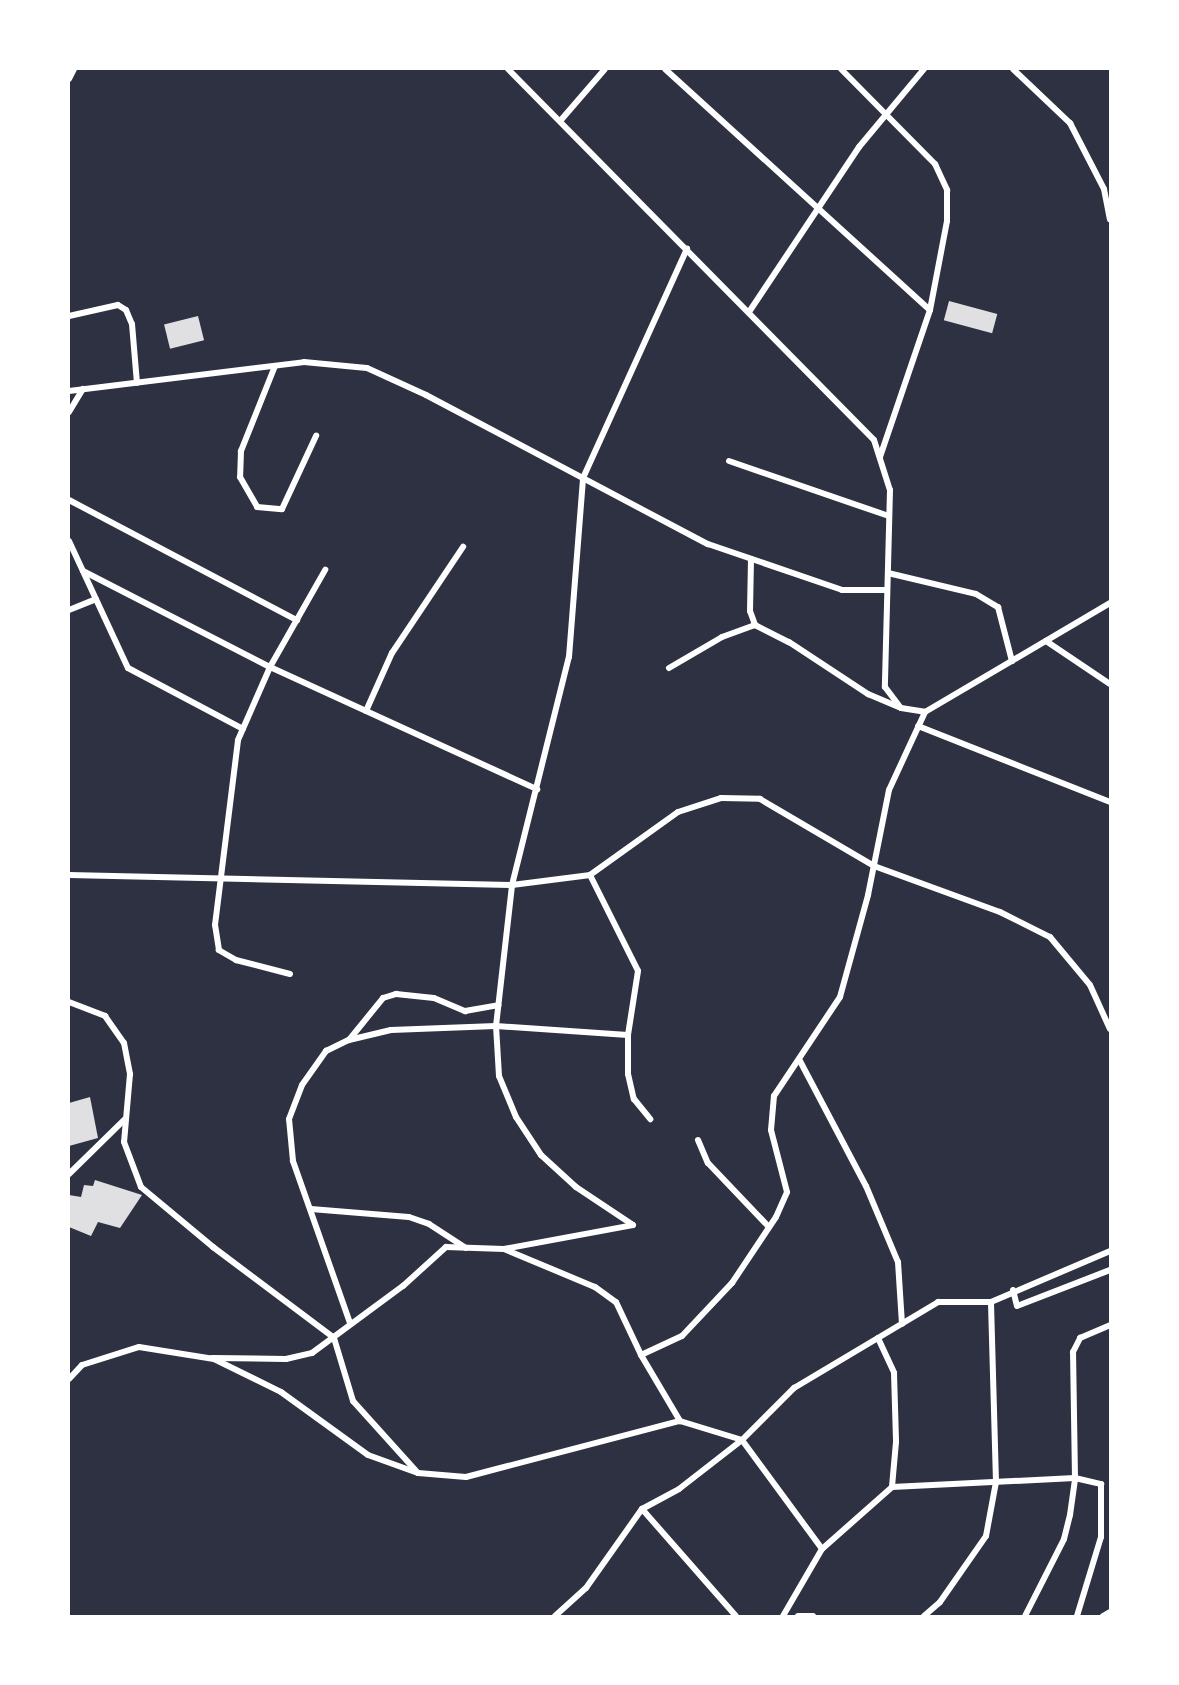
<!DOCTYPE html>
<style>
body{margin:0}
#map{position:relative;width:1179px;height:1685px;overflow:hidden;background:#2d3142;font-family:"Public Sans",sans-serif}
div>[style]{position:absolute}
.building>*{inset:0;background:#e0e0e3;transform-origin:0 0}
.minor>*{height:6px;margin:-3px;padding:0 3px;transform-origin:3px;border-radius:3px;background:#fff}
span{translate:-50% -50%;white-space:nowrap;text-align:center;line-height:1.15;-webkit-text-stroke:4.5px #fff;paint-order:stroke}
.frame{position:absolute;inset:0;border:70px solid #fff;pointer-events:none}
</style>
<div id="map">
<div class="building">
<div style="left:949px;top:301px;width:50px;height:20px;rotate:15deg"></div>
<div style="left:198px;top:316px;width:25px;height:35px;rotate:76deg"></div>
<div style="clip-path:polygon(90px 1097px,98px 1138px,69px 1146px,69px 1103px)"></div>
<div style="clip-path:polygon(95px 1180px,142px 1195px,120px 1228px,98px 1222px,91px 1236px,69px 1227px,69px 1195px,81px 1197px,84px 1185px,93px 1186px)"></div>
</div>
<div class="minor">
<div style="left:508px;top:69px;width:521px;rotate:45.39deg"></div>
<div style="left:874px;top:440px;width:52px;rotate:72.3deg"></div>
<div style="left:890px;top:490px;width:197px;rotate:91.5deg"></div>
<div style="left:885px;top:687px;width:26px;rotate:53deg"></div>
<div style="left:901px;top:708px;width:24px;rotate:9deg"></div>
<div style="left:925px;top:712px;width:215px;rotate:-30.5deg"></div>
<div style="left:665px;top:69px;width:358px;rotate:42.3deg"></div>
<div style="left:841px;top:69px;width:134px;rotate:45.3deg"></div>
<div style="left:935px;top:164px;width:29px;rotate:65deg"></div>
<div style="left:947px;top:190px;width:31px;rotate:90deg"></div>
<div style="left:947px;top:221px;width:91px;rotate:100.8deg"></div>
<div style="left:930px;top:310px;width:155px;rotate:108.8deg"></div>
<div style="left:1013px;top:69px;width:79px;rotate:43.5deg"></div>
<div style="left:1070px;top:123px;width:74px;rotate:62.7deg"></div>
<div style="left:1104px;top:189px;width:31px;rotate:79deg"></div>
<div style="left:69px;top:79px;width:11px;rotate:-63deg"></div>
<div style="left:561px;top:120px;width:67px;rotate:-49.2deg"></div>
<div style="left:749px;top:312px;width:198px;rotate:-56.3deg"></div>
<div style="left:859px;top:147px;width:102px;rotate:-50.2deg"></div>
<div style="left:69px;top:316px;width:50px;rotate:-12.7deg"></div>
<div style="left:118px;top:305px;width:9px;rotate:32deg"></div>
<div style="left:126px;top:310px;width:15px;rotate:67deg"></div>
<div style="left:132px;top:324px;width:59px;rotate:85.2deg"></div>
<div style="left:275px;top:366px;width:92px;rotate:111.8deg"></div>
<div style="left:241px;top:451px;width:26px;rotate:92deg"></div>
<div style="left:240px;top:477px;width:34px;rotate:60deg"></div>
<div style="left:257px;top:507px;width:25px;rotate:5deg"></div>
<div style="left:282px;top:509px;width:81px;rotate:-65deg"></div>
<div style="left:69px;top:391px;width:237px;rotate:-7deg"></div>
<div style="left:304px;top:362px;width:63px;rotate:5.4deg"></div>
<div style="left:367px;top:368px;width:65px;rotate:24.6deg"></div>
<div style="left:426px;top:395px;width:319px;rotate:27.9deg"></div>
<div style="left:708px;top:544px;width:142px;rotate:18.9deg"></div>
<div style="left:842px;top:590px;width:45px"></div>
<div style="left:69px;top:412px;width:27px;rotate:-59deg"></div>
<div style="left:729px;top:461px;width:169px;rotate:19deg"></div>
<div style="left:69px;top:500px;width:258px;rotate:27.8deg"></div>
<div style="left:69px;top:541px;width:140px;rotate:65.1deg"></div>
<div style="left:128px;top:668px;width:130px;rotate:27.9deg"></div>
<div style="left:751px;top:559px;width:52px;rotate:91.1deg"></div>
<div style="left:750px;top:611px;width:15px;rotate:70deg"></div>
<div style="left:755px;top:625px;width:38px;rotate:27deg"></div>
<div style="left:789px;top:642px;width:95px;rotate:33.4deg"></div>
<div style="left:868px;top:694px;width:34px;rotate:23deg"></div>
<div style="left:83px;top:571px;width:210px;rotate:27.2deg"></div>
<div style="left:270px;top:667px;width:294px;rotate:24.6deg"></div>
<div style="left:888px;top:573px;width:90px;rotate:13.4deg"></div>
<div style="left:976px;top:594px;width:26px;rotate:31deg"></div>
<div style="left:998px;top:607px;width:56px;rotate:75.5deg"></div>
<div style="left:69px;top:610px;width:29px;rotate:-22deg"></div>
<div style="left:1046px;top:641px;width:77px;rotate:33.9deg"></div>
<div style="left:669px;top:668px;width:61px;rotate:-30.3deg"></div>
<div style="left:722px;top:637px;width:35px;rotate:-20deg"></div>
<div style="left:366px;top:711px;width:64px;rotate:-65.9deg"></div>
<div style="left:392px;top:653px;width:128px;rotate:-56.2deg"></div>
<div style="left:918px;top:726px;width:206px;rotate:21.6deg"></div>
<div style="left:69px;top:875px;width:443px;rotate:1.3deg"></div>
<div style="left:512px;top:885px;width:79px;rotate:-7.3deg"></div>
<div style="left:590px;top:875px;width:108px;rotate:-35.6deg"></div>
<div style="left:678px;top:812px;width:45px;rotate:-18deg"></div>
<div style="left:721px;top:798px;width:39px;rotate:1deg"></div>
<div style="left:760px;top:799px;width:132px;rotate:30.4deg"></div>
<div style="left:874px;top:866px;width:134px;rotate:20.1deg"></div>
<div style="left:1000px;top:912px;width:56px;rotate:26.6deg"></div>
<div style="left:1050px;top:937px;width:62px;rotate:50.2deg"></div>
<div style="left:1090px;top:985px;width:48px;rotate:65.6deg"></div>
<div style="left:590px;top:875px;width:107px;rotate:63.4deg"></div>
<div style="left:638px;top:971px;width:65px;rotate:98.9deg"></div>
<div style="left:628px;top:1035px;width:39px;rotate:90deg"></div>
<div style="left:628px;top:1074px;width:26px;rotate:77deg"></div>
<div style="left:634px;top:1099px;width:26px;rotate:51deg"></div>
<div style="left:290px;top:974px;width:56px;rotate:-165.5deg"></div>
<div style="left:236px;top:960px;width:20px;rotate:-150deg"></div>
<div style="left:219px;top:950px;width:25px;rotate:-99deg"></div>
<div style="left:215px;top:925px;width:186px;rotate:-82.9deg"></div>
<div style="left:238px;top:740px;width:80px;rotate:-66.3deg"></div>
<div style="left:270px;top:667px;width:112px;rotate:-60.4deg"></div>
<div style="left:69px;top:1002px;width:39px;rotate:21deg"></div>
<div style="left:105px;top:1016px;width:33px;rotate:55deg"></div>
<div style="left:124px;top:1043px;width:32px;rotate:79deg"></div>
<div style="left:130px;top:1074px;width:68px;rotate:95deg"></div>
<div style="left:124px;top:1142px;width:48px;rotate:69.3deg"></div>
<div style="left:141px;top:1187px;width:94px;rotate:39.8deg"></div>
<div style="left:213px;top:1247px;width:151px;rotate:36.9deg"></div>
<div style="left:334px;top:1338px;width:66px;rotate:73.2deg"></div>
<div style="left:353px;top:1401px;width:96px;rotate:48deg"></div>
<div style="left:349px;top:1040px;width:54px;rotate:-51deg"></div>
<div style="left:383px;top:998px;width:14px;rotate:-17deg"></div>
<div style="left:396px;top:994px;width:38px;rotate:6deg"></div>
<div style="left:434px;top:998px;width:34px;rotate:23deg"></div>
<div style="left:465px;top:1011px;width:34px;rotate:-10deg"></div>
<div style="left:800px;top:1061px;width:141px;rotate:62.2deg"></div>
<div style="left:866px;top:1186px;width:82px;rotate:67.2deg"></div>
<div style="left:898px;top:1262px;width:62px;rotate:86.3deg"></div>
<div style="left:698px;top:1140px;width:25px;rotate:67deg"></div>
<div style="left:708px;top:1163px;width:88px;rotate:46.4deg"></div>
<div style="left:69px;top:1174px;width:77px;rotate:-44.5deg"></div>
<div style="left:311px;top:1209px;width:98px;rotate:4.7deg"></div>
<div style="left:409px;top:1217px;width:21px;rotate:19deg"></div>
<div style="left:429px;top:1224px;width:44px;rotate:33deg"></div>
<div style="left:504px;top:1249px;width:131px;rotate:-10.5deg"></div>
<div style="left:633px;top:1225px;width:69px;rotate:-146.3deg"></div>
<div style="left:576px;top:1187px;width:47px;rotate:-137.6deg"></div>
<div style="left:541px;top:1155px;width:45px;rotate:-123.3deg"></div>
<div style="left:516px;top:1117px;width:44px;rotate:-112.5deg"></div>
<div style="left:499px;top:1076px;width:50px;rotate:-93.4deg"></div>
<div style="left:496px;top:1026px;width:142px;rotate:-83.5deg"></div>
<div style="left:512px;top:885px;width:235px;rotate:-76deg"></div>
<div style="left:569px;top:657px;width:180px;rotate:-85.5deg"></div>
<div style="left:583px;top:478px;width:252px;rotate:-65.6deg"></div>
<div style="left:1013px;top:1290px;width:16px;rotate:76deg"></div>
<div style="left:1017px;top:1306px;width:100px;rotate:-21.2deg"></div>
<div style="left:350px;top:1323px;width:172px;rotate:-109.4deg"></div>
<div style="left:293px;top:1161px;width:42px;rotate:-95.4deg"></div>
<div style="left:289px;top:1119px;width:36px;rotate:-69deg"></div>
<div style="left:302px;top:1085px;width:42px;rotate:-54.8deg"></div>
<div style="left:326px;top:1051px;width:25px;rotate:-26deg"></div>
<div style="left:349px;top:1040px;width:43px;rotate:-13.4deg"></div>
<div style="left:391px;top:1030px;width:105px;rotate:-2.2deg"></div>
<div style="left:496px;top:1026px;width:132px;rotate:3.9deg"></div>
<div style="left:878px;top:1338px;width:38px;rotate:65deg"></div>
<div style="left:894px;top:1373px;width:69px;rotate:88.3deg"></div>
<div style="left:896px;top:1442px;width:45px;rotate:95.1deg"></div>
<div style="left:641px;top:1355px;width:45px;rotate:-24.9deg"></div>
<div style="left:682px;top:1336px;width:73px;rotate:-46.7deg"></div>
<div style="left:732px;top:1283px;width:79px;rotate:-56.3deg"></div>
<div style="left:776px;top:1217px;width:27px;rotate:-66deg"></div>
<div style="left:787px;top:1192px;width:64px;rotate:-104.5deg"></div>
<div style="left:771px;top:1130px;width:34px;rotate:-85deg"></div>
<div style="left:774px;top:1096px;width:119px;rotate:-56.3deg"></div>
<div style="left:840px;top:997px;width:106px;rotate:-74.6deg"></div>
<div style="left:868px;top:895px;width:107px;rotate:-78.7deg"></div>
<div style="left:889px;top:790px;width:86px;rotate:-65.2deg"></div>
<div style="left:212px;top:1358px;width:74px;rotate:0.8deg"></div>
<div style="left:286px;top:1359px;width:27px;rotate:-13deg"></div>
<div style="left:312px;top:1353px;width:113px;rotate:-36.4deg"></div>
<div style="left:403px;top:1286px;width:58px;rotate:-42.2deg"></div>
<div style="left:446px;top:1247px;width:58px;rotate:2deg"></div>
<div style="left:504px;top:1249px;width:99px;rotate:22.7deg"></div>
<div style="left:595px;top:1287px;width:26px;rotate:36deg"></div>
<div style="left:616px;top:1302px;width:59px;rotate:64.7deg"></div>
<div style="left:641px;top:1355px;width:77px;rotate:59.4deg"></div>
<div style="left:680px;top:1421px;width:65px;rotate:17deg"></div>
<div style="left:742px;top:1440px;width:135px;rotate:53.7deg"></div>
<div style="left:69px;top:1379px;width:19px;rotate:-47deg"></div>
<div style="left:82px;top:1365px;width:60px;rotate:-17.5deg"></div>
<div style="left:139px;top:1347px;width:76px;rotate:9.1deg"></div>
<div style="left:214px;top:1359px;width:75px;rotate:26.2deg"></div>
<div style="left:281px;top:1392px;width:107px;rotate:35.9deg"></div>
<div style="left:368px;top:1455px;width:53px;rotate:19.8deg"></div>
<div style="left:418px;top:1473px;width:48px;rotate:4.8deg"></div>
<div style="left:466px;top:1477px;width:221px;rotate:-14.7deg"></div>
<div style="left:642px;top:1509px;width:142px;rotate:48.7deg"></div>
<div style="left:555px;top:1616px;width:42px;rotate:-42.1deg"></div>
<div style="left:586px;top:1588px;width:97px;rotate:-54.7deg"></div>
<div style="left:642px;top:1509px;width:42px;rotate:-28.4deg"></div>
<div style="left:679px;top:1489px;width:80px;rotate:-37.9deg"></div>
<div style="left:742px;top:1440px;width:74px;rotate:-45deg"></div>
<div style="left:794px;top:1388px;width:168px;rotate:-30.8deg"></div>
<div style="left:938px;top:1302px;width:53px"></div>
<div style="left:991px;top:1302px;width:129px;rotate:-23.2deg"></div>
<div style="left:783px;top:1616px;width:78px;rotate:-59.8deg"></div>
<div style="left:822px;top:1549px;width:94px;rotate:-41.5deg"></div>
<div style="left:892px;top:1487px;width:183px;rotate:-2.8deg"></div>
<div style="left:1075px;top:1478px;width:27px;rotate:13deg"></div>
<div style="left:1101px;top:1484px;width:53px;rotate:90deg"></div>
<div style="left:1101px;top:1537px;width:83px;rotate:106.9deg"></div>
<div style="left:798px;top:1616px;width:15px"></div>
<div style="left:924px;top:1616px;width:21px;rotate:-41deg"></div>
<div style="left:940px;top:1602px;width:80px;rotate:-55.1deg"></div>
<div style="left:986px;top:1536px;width:55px;rotate:-79.5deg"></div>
<div style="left:996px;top:1482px;width:180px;rotate:-91.6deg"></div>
<div style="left:1025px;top:1616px;width:86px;rotate:-63.1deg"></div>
<div style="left:1064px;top:1539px;width:25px;rotate:-76deg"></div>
<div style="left:1070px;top:1515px;width:37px;rotate:-82deg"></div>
<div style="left:1075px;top:1478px;width:126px;rotate:-90.9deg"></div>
<div style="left:1073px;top:1352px;width:16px;rotate:-63deg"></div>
<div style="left:1080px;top:1338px;width:33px;rotate:-23deg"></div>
<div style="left:1103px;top:1616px;width:8px;rotate:-30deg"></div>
</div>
<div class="frame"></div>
</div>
